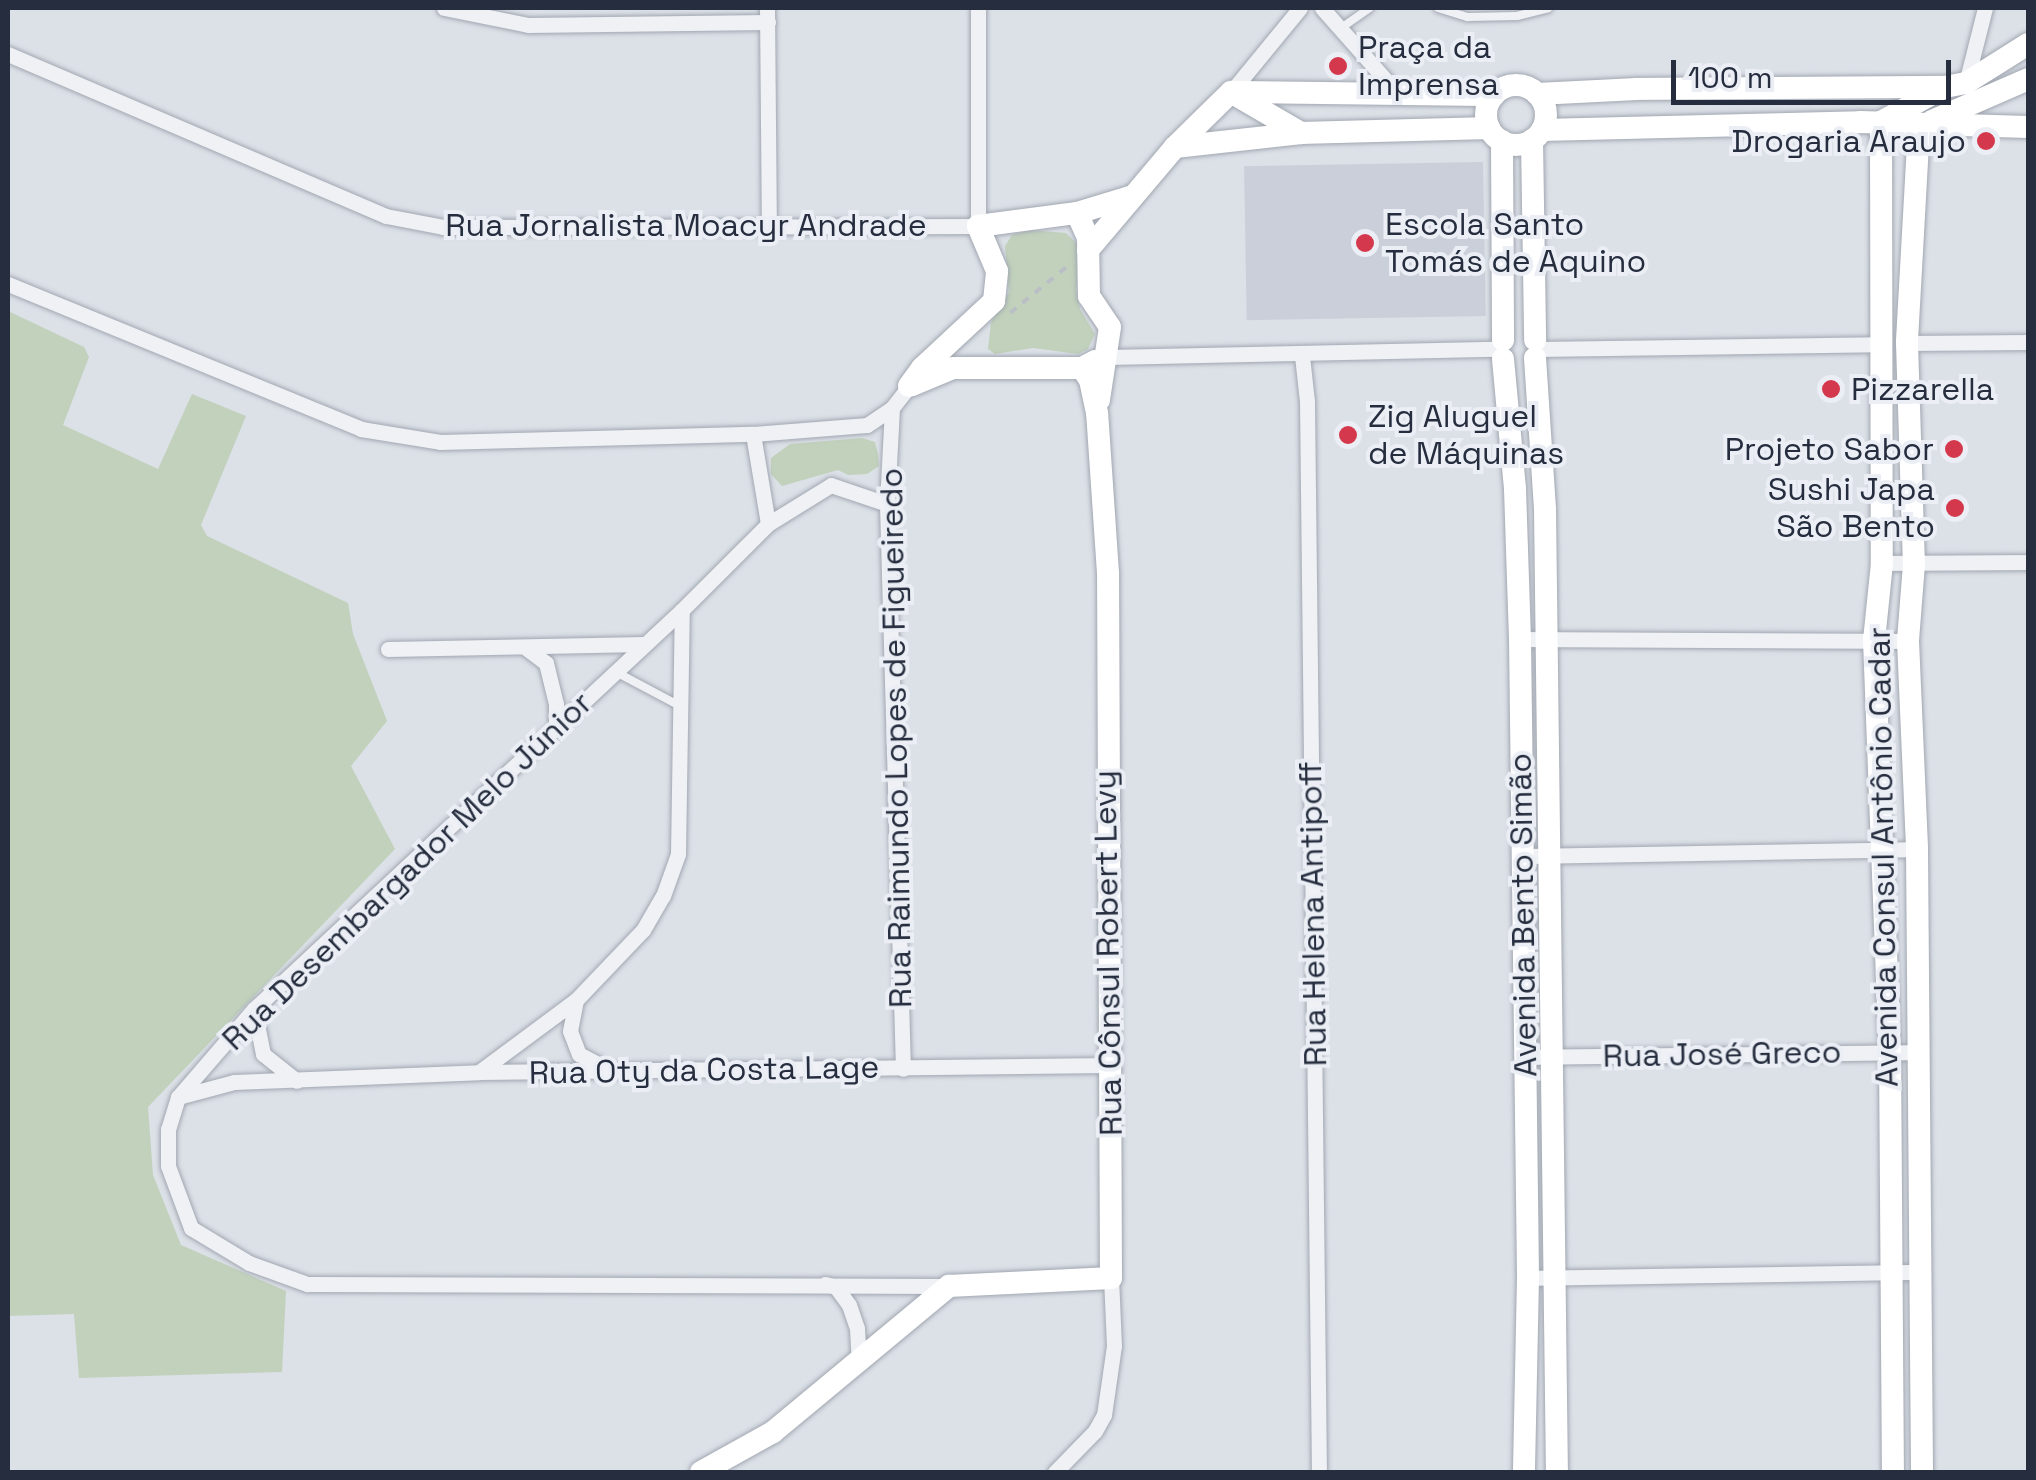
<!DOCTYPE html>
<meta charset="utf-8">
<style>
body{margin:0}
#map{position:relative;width:2036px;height:1480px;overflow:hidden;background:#dce0e7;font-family:"Space Grotesk",sans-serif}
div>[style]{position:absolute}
.built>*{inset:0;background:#cacfd9;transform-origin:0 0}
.green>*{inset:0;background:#c1d1bc}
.path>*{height:4px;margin-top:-2px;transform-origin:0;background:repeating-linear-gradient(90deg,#babec5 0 8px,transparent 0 16px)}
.roads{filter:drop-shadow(0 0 2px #a1a7b1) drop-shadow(0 0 2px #a1a7b1)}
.lane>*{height:8px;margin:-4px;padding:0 4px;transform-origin:4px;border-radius:4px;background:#eff1f5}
.street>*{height:15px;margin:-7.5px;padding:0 7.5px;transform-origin:7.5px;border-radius:7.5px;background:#eff1f5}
.secondary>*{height:22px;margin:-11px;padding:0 11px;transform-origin:11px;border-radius:11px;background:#fff}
.secondary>.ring{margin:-11px;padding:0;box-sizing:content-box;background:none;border:22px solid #fff;border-radius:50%}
.dots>*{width:28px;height:28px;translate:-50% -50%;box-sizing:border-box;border:5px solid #ebeff5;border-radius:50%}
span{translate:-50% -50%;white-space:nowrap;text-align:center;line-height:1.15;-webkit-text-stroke:8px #ebeff5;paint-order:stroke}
.poi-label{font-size:32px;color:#252d3e}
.left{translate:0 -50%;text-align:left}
.right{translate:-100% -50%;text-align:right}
.street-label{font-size:32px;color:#252d3e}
.frame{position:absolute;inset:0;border:10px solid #252d3e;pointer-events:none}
.scale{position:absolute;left:1671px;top:60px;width:280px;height:45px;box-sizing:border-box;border:5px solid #252d3e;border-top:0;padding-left:12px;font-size:30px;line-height:35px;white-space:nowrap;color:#252d3e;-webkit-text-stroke:8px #ebeff5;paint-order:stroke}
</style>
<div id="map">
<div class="built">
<div style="left:1483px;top:162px;width:154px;height:239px;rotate:89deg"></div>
</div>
<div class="green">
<div style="clip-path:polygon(1030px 230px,1066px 233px,1081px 248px,1076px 290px,1080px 309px,1095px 334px,1088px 349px,1078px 354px,1033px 348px,995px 354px,988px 349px,991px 322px,1009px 292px,1005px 246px,1012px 235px)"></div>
<div style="clip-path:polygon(8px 311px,84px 347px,89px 357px,63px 425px,158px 469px,192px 394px,246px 416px,201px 525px,207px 536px,348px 603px,353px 634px,387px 721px,351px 766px,395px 849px,148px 1107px,153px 1175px,181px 1245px,286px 1291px,282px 1372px,79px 1378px,74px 1314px,8px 1316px)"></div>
<div style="clip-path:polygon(862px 438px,875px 442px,878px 454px,879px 466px,867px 474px,848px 475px,838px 470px,782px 486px,771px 474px,771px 458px,790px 444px)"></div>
</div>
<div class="path">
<div style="left:1010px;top:313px;width:76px;rotate:-39.1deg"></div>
</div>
<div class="roads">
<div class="lane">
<div style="left:1438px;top:8px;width:31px;rotate:17deg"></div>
<div style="left:1468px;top:17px;width:49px;rotate:-1.2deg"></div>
<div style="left:1517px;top:16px;width:32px;rotate:-14deg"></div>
<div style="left:1341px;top:28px;width:35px;rotate:-35deg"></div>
<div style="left:616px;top:672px;width:70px;rotate:28deg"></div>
</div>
<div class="street">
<div style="left:444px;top:8px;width:86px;rotate:11.4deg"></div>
<div style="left:528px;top:25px;width:240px;rotate:-0.7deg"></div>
<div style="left:767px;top:8px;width:219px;rotate:89.5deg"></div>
<div style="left:1322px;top:8px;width:115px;rotate:48.5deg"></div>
<div style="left:8px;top:54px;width:411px;rotate:23.2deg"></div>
<div style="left:386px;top:216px;width:58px;rotate:10.9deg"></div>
<div style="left:443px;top:227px;width:535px;rotate:-0.11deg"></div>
<div style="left:978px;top:226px;width:218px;rotate:-90deg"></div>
<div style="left:1966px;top:83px;width:77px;rotate:-75.8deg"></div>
<div style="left:1231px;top:92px;width:109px;rotate:-50.6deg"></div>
<div style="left:8px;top:284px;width:382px;rotate:22.3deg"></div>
<div style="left:361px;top:429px;width:80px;rotate:9.3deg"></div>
<div style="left:440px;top:442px;width:313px;rotate:-1.5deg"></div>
<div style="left:753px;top:434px;width:114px;rotate:-4.5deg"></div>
<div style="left:867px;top:425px;width:30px;rotate:-34deg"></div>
<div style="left:892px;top:408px;width:28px;rotate:-52deg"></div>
<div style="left:1907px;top:343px;width:121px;rotate:-0.5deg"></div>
<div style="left:1537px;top:349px;width:341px;rotate:-0.8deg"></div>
<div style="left:1302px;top:356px;width:45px;rotate:83.7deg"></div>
<div style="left:1307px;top:401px;width:1071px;rotate:89.36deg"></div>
<div style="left:1104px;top:357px;width:396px;rotate:-1.2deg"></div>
<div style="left:892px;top:408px;width:96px;rotate:93deg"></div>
<div style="left:887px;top:504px;width:565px;rotate:88.38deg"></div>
<div style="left:753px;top:434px;width:91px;rotate:80.5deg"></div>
<div style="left:887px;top:504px;width:59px;rotate:-161.3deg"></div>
<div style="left:831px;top:485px;width:74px;rotate:148.2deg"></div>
<div style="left:768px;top:524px;width:122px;rotate:135deg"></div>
<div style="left:682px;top:610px;width:585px;rotate:137.01deg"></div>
<div style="left:254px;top:1009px;width:116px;rotate:130.8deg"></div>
<div style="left:178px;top:1097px;width:34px;rotate:107deg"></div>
<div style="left:168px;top:1129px;width:37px;rotate:90deg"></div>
<div style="left:168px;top:1166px;width:66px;rotate:69.6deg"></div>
<div style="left:191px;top:1228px;width:68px;rotate:31.1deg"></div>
<div style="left:249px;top:1263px;width:62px;rotate:19.9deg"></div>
<div style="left:307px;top:1284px;width:642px;rotate:0.18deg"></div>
<div style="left:1882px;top:563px;width:146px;rotate:-0.4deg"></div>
<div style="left:1520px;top:639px;width:388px;rotate:0.3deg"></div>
<div style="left:526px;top:648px;width:25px;rotate:37deg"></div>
<div style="left:546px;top:663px;width:42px;rotate:76.3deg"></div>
<div style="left:556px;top:704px;width:24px;rotate:90deg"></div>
<div style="left:388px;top:649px;width:256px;rotate:-1.1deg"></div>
<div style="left:1521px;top:856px;width:396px;rotate:-1deg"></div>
<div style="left:576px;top:1000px;width:32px;rotate:101deg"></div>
<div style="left:570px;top:1031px;width:25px;rotate:69deg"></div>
<div style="left:579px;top:1054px;width:34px;rotate:28deg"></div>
<div style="left:254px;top:1009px;width:46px;rotate:78.7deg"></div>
<div style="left:263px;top:1054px;width:43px;rotate:38.5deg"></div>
<div style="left:1525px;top:1057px;width:394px;rotate:-0.7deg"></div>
<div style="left:479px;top:1072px;width:121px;rotate:-36.6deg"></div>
<div style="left:576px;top:1000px;width:97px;rotate:-46.3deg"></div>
<div style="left:643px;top:930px;width:39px;rotate:-60deg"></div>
<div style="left:663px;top:896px;width:45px;rotate:-70.3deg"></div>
<div style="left:678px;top:854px;width:244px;rotate:-89.1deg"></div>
<div style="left:178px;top:1097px;width:58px;rotate:-15deg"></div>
<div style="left:234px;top:1082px;width:245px;rotate:-2.3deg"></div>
<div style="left:479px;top:1072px;width:631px;rotate:-0.64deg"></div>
<div style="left:1528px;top:1278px;width:390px;rotate:-0.9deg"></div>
<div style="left:825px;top:1284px;width:11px;rotate:15deg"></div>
<div style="left:836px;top:1287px;width:22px;rotate:54deg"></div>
<div style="left:849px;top:1305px;width:24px;rotate:71deg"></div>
<div style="left:857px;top:1328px;width:34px;rotate:87deg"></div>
<div style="left:1055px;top:1472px;width:57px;rotate:-45.7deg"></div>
<div style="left:1095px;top:1431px;width:18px;rotate:-61deg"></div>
<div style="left:1104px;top:1415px;width:70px;rotate:-81.8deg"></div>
<div style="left:1114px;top:1346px;width:68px;rotate:-92.5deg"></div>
</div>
<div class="secondary">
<div class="ring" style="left:1486px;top:85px;width:38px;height:38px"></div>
<div style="left:1234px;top:94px;width:78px;rotate:30.2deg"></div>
<div style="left:1537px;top:94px;width:100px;rotate:-2.9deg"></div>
<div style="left:1637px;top:89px;width:308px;rotate:-0.4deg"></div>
<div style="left:1932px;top:121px;width:105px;rotate:-23.6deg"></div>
<div style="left:1881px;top:122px;width:441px;rotate:89.9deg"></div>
<div style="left:1882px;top:563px;width:77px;rotate:95.9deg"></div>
<div style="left:1874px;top:640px;width:412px;rotate:87.8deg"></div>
<div style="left:1890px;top:1052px;width:420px;rotate:89.6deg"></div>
<div style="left:1881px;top:122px;width:73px;rotate:-28.7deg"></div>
<div style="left:1945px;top:87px;width:21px;rotate:-11deg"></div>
<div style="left:1966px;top:83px;width:73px;rotate:-32.2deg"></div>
<div style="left:1919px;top:126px;width:217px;rotate:93.2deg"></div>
<div style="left:1907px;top:343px;width:221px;rotate:88.2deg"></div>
<div style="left:1914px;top:564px;width:77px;rotate:94.5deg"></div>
<div style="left:1908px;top:641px;width:208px;rotate:87.5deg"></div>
<div style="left:1917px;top:849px;width:623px;rotate:89.54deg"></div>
<div style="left:1542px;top:130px;width:318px;rotate:-1.4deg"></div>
<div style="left:1860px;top:122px;width:168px;rotate:1.7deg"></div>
<div style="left:1532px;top:140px;width:200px;rotate:89.1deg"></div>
<div style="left:1502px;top:141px;width:199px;rotate:89.7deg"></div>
<div style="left:1175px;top:147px;width:127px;rotate:-6.3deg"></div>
<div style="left:1301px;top:133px;width:188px;rotate:-1.5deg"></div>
<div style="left:1077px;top:213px;width:27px;rotate:66deg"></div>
<div style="left:1088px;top:238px;width:58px;rotate:89deg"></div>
<div style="left:1089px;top:296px;width:37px;rotate:56deg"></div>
<div style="left:1110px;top:327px;width:74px;rotate:98.6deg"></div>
<div style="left:1088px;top:250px;width:135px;rotate:-49.8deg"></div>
<div style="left:1175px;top:147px;width:78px;rotate:-44.5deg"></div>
<div style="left:1231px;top:92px;width:263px;rotate:0.7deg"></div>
<div style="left:1535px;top:358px;width:151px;rotate:86.2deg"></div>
<div style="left:1545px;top:509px;width:963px;rotate:89.29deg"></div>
<div style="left:1503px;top:359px;width:131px;rotate:84.7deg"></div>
<div style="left:1515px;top:489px;width:150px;rotate:88.1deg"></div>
<div style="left:1520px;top:639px;width:639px;rotate:89.28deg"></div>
<div style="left:1528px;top:1278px;width:194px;rotate:91.2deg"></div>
<div style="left:912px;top:385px;width:44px;rotate:-22.5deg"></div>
<div style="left:953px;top:368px;width:129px"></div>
<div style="left:1082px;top:368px;width:15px;rotate:-28deg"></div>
<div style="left:909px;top:386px;width:22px;rotate:-54deg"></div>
<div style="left:922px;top:368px;width:98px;rotate:-42.9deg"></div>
<div style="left:994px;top:301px;width:30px;rotate:-84deg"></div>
<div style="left:997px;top:271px;width:49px;rotate:-112.9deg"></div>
<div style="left:978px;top:226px;width:100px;rotate:-7.5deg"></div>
<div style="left:1077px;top:213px;width:55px;rotate:-16.8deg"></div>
<div style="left:701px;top:1472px;width:82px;rotate:-29.1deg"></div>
<div style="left:773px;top:1432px;width:229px;rotate:-39.7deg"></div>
<div style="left:949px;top:1286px;width:162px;rotate:-2.8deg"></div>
<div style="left:1111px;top:1278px;width:705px;rotate:-90.24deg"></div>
<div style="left:1108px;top:573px;width:160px;rotate:-93.9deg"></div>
<div style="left:1097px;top:413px;width:34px;rotate:-102deg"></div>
<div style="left:1090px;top:380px;width:14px;rotate:-124deg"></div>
</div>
</div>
<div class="dots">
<div style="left:1338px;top:66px;background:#d4384c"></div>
<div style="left:1986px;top:141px;background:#d4384c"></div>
<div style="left:1365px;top:243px;background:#d4384c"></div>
<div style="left:1831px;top:389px;background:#d4384c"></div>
<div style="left:1348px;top:435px;background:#d4384c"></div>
<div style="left:1954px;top:449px;background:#d4384c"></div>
<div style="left:1955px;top:508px;background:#d4384c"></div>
</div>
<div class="poi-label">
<span class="left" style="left:1358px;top:66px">Praça da<br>Imprensa</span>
<span class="right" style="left:1966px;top:141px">Drogaria Araujo</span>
<span class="left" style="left:1385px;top:243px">Escola Santo<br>Tomás de Aquino</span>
<span class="left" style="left:1851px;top:389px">Pizzarella</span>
<span class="left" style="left:1368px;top:435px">Zig Aluguel<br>de Máquinas</span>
<span class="right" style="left:1934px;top:449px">Projeto Sabor</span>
<span class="right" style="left:1935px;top:508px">Sushi Japa<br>São Bento</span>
</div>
<div class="street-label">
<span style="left:686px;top:225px">Rua Jornalista Moacyr Andrade</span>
<span style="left:896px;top:738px;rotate:-91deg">Rua Raimundo Lopes de Figueiredo</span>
<span style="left:1883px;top:857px;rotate:-91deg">Avenida Consul Antônio Cadar</span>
<span style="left:407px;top:871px;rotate:-44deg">Rua Desembargador Melo Júnior</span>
<span style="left:1313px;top:914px;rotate:-91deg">Rua Helena Antipoff</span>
<span style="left:1523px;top:915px;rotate:-91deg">Avenida Bento Simão</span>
<span style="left:1108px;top:953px;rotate:-91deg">Rua Cônsul Robert Levy</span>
<span style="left:1722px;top:1054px;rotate:-1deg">Rua José Greco</span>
<span style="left:704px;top:1070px;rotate:-1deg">Rua Oty da Costa Lage</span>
</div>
<div class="frame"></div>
<div class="scale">100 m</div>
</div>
